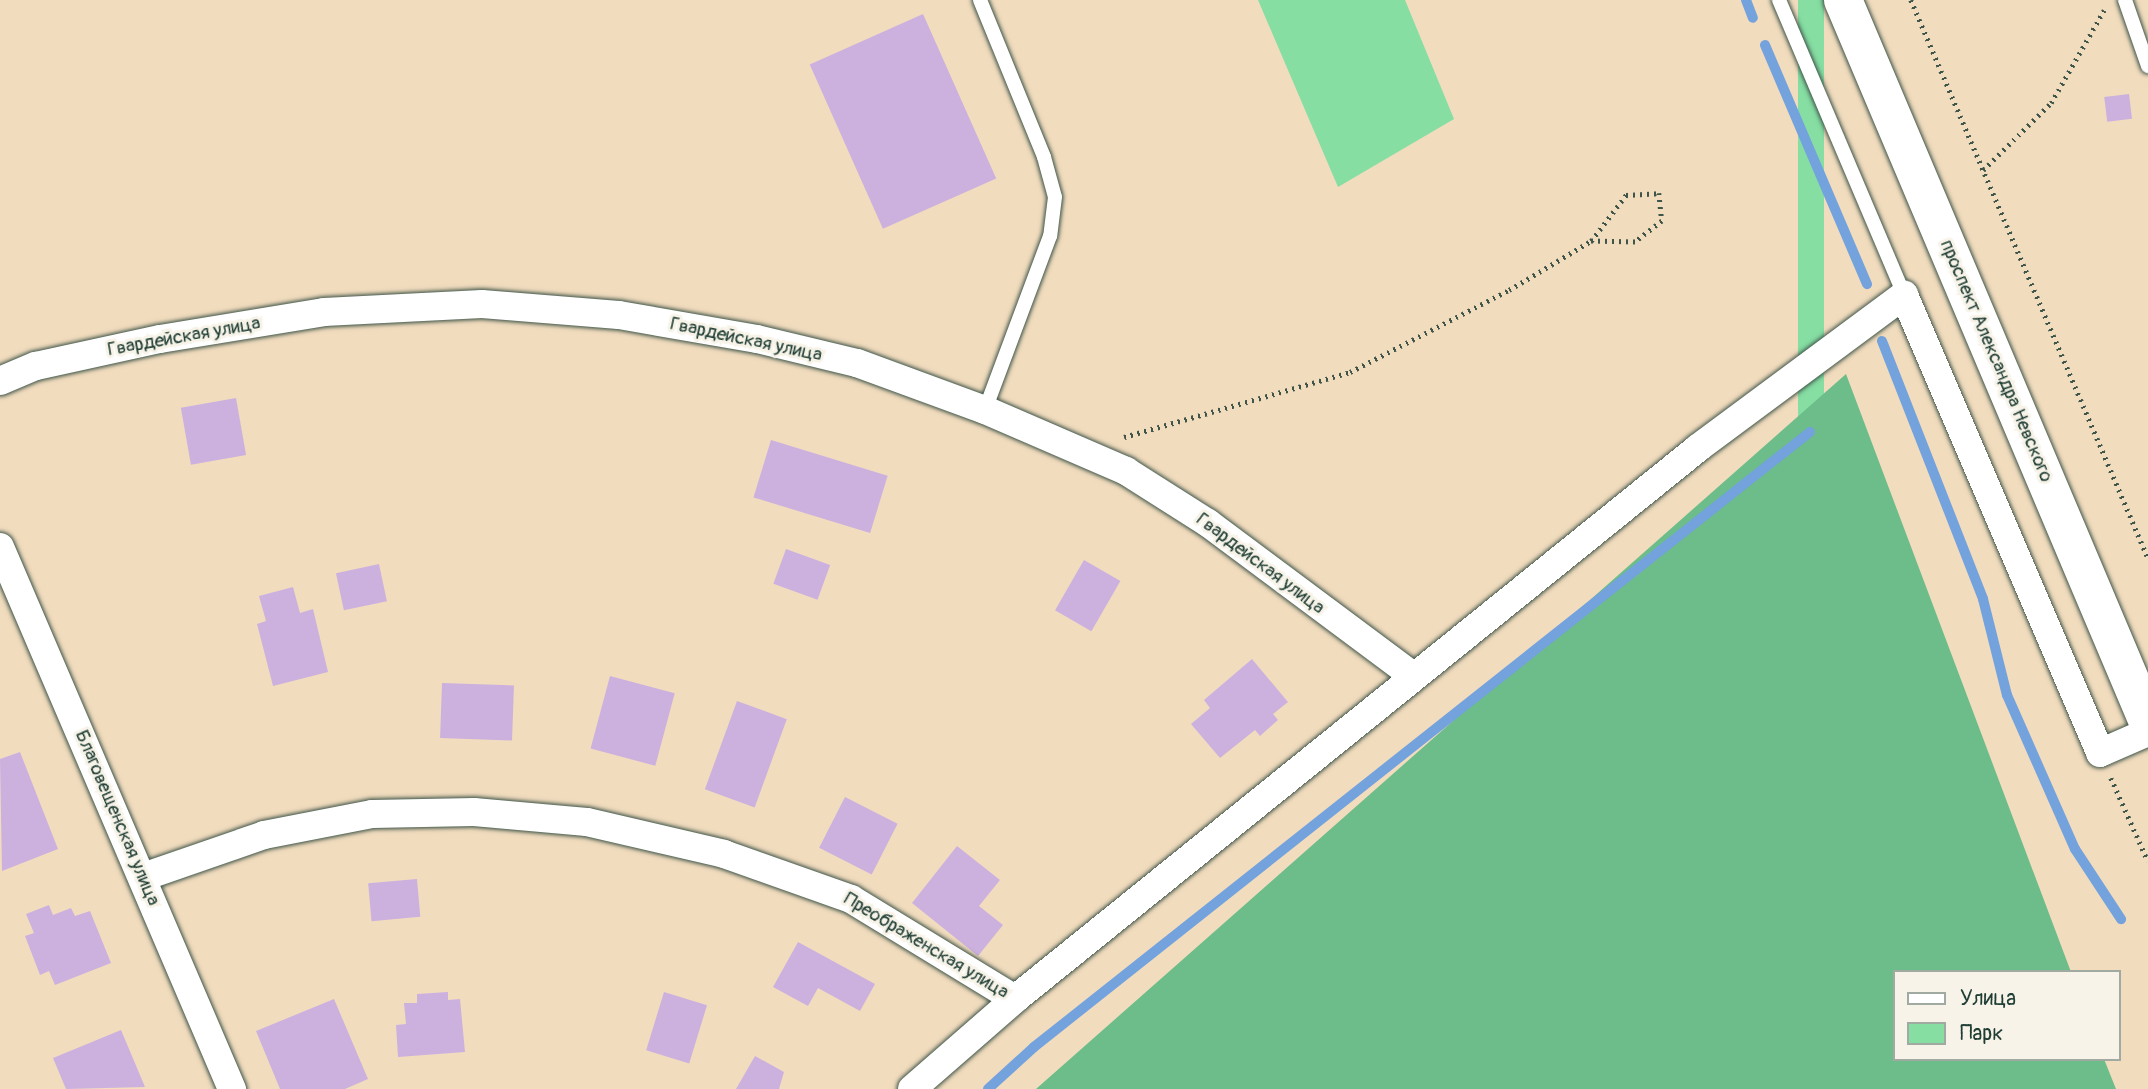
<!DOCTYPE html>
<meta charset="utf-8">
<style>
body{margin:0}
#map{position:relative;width:2148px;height:1089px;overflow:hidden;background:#f2dcbe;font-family:Pangolin,sans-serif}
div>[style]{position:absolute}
.green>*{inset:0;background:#86dea3;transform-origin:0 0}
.forest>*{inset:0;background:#6cbd89}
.stream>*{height:10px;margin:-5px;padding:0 5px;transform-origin:5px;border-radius:5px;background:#73a2dd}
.building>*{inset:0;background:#ccb1df;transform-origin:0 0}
.path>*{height:4.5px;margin-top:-2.25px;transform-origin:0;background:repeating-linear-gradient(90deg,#3f5549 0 2px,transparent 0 7px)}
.roads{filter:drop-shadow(0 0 2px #3f5549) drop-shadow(0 0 2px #3f5549)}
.service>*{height:14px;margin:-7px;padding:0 7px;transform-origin:7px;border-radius:7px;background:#fff}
.minor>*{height:28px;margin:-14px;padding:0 14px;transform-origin:14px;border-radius:14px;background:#fff}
.secondary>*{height:38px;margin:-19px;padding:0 19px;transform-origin:19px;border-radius:19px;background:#fff}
span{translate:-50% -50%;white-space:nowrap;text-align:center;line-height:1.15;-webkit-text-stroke:6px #f7f3e8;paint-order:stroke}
.street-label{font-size:19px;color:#1f3d34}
.legend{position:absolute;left:1893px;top:970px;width:228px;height:91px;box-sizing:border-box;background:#f7f3e8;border:2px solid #a1aaa0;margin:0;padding:9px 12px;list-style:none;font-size:21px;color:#1f3d34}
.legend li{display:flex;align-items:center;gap:14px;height:35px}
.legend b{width:35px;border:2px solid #a1aaa0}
</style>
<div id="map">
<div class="green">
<div style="clip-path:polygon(1258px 0,1405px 0,1454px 119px,1338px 187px)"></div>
<div style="left:1798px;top:0;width:26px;height:717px"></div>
</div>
<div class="forest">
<div style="clip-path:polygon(1846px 374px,2071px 972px,1894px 972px,1894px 1059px,2104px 1059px,2116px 1089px,1036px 1089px)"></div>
</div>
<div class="stream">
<div style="left:1746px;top:0;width:19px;rotate:69deg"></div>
<div style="left:1765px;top:45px;width:260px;rotate:66.9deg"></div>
<div style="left:1882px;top:341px;width:277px;rotate:68.6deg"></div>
<div style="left:1983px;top:599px;width:99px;rotate:76deg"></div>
<div style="left:2007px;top:695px;width:168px;rotate:66.2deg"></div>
<div style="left:2075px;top:849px;width:84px;rotate:56.7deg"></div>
<div style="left:988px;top:1089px;width:62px;rotate:-42.4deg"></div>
<div style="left:1034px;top:1047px;width:990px;rotate:-38.4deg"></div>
</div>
<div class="building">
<div style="left:923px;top:14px;width:180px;height:124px;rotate:66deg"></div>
<div style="left:2129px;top:94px;width:25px;height:25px;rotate:83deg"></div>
<div style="left:236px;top:398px;width:58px;height:56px;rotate:80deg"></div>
<div style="left:771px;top:440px;width:122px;height:60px;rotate:17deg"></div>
<div style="left:786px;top:549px;width:47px;height:37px;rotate:20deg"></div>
<div style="left:1084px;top:560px;width:42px;height:58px;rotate:30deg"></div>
<div style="left:379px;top:564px;width:38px;height:44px;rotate:78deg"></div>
<div style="clip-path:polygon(293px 587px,300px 613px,313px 609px,328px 672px,273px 686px,257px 624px,266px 621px,259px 596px)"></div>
<div style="clip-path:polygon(1252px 659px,1288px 702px,1273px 714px,1278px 720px,1260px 736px,1255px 730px,1220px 758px,1191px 724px,1210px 708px,1204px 700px)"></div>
<div style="left:610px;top:676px;width:67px;height:75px;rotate:15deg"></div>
<div style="left:442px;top:683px;width:72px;height:55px;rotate:2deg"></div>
<div style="left:737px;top:701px;width:53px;height:94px;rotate:20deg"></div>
<div style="clip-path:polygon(20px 752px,58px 849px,2px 871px,0 759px)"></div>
<div style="left:845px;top:797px;width:59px;height:57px;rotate:27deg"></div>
<div style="clip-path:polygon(957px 846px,1000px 880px,979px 906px,1003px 925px,978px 956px,912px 903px)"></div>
<div style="left:417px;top:879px;width:38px;height:49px;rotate:85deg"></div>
<div style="clip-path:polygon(49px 905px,53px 915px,71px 908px,75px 916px,90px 911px,111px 963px,55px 985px,49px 971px,40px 975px,25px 936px,34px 933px,26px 914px)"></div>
<div style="clip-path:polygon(798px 942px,875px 984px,860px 1011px,818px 988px,808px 1006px,773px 987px)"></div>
<div style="clip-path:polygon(448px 992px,448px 1000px,460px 999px,465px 1052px,398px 1057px,396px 1025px,406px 1024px,404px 1003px,417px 1003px,417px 994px)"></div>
<div style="left:664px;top:992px;width:45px;height:61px;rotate:17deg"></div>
<div style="clip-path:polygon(334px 999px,368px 1079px,345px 1089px,280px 1089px,256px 1031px)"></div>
<div style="clip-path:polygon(121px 1030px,145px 1087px,66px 1089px,53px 1058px)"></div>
<div style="clip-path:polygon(755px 1056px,784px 1072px,779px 1089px,736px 1089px)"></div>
</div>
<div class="path">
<div style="left:1911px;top:0;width:606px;rotate:66.99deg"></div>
<div style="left:1983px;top:170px;width:95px;rotate:-44.6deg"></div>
<div style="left:2051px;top:103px;width:107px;rotate:-60.3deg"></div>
<div style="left:1124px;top:437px;width:235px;rotate:-16deg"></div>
<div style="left:1350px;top:372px;width:179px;rotate:-27.3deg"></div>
<div style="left:1509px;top:290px;width:96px;rotate:-30.9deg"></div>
<div style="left:1591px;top:241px;width:58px;rotate:-52.7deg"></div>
<div style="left:1626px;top:195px;width:33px;rotate:-3deg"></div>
<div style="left:1659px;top:193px;width:28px;rotate:84deg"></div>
<div style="left:1662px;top:221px;width:34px;rotate:142deg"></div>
<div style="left:1635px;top:242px;width:44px;rotate:-178.7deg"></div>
<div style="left:2111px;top:778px;width:91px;rotate:66deg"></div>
</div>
<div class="roads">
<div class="service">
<div style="left:980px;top:0;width:170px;rotate:67.8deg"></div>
<div style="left:1044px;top:157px;width:41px;rotate:74.6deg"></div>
<div style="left:1055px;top:197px;width:39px;rotate:97deg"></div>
<div style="left:1050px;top:236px;width:186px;rotate:110.5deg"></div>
<div style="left:1779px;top:0;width:320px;rotate:67deg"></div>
<div style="left:2125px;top:0;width:70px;rotate:70.8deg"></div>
</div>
<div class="minor">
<div style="left:0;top:381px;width:39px;rotate:-23deg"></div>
<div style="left:36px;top:366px;width:127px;rotate:-12.3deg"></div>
<div style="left:160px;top:339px;width:166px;rotate:-9.3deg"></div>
<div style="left:324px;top:312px;width:158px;rotate:-2.9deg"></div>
<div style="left:482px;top:304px;width:137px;rotate:4.6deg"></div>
<div style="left:619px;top:315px;width:140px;rotate:9.9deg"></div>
<div style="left:757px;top:339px;width:103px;rotate:13.5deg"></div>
<div style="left:857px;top:363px;width:136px;rotate:20.2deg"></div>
<div style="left:985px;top:410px;width:154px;rotate:23.4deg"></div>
<div style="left:1126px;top:471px;width:97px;rotate:32.4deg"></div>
<div style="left:1208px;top:523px;width:256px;rotate:36.7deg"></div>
<div style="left:0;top:547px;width:590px;rotate:66.83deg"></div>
<div style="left:143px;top:877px;width:128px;rotate:-19.1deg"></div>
<div style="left:264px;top:835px;width:110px;rotate:-11deg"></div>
<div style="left:372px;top:814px;width:102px;rotate:-1.1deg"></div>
<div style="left:474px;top:812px;width:113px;rotate:5.1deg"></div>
<div style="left:587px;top:822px;width:141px;rotate:13.1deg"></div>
<div style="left:724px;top:854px;width:135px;rotate:19.5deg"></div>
<div style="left:851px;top:899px;width:192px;rotate:31.4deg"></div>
<div style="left:912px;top:1089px;width:137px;rotate:-41.1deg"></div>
<div style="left:1015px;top:999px;width:878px;rotate:-38.89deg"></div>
<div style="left:1698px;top:448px;width:257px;rotate:-36.6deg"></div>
<div style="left:1904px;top:295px;width:498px;rotate:66.8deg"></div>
<div style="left:2100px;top:753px;width:52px;rotate:-23.6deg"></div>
</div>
<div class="secondary">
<div style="left:1843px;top:0;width:784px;rotate:67.1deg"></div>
</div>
</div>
<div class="street-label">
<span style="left:184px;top:337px;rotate:-10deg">Гвардейская улица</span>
<span style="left:746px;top:340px;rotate:12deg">Гвардейская улица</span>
<span style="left:1996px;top:361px;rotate:67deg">проспект Александра Невского</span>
<span style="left:1260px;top:564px;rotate:37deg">Гвардейская улица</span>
<span style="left:117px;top:818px;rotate:67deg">Благовещенская улица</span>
<span style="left:926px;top:946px;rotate:31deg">Преображенская улица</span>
</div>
<ul class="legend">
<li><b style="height:9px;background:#fff"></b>Улица</li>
<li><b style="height:19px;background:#86dea3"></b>Парк</li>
</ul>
</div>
